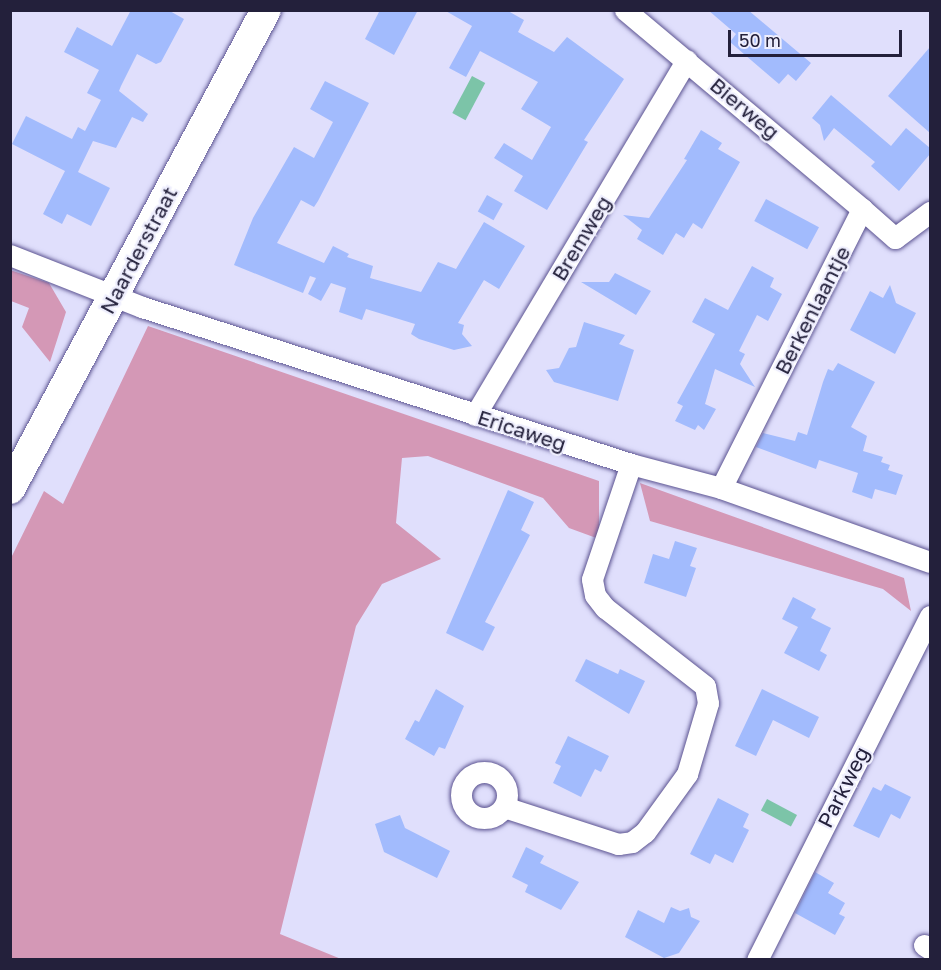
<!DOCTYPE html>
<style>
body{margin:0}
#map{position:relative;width:941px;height:970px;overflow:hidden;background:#e0dffc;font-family:"Golos Text",sans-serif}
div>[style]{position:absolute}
.forest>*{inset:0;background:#d498b6}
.water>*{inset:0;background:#7cc4a8;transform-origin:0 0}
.building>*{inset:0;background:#a2bbfd;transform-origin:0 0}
.roads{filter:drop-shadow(0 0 2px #5b5391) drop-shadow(0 0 2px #5b5391)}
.street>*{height:21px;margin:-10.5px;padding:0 10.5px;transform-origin:10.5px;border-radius:10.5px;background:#fff}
.street>.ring{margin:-10.5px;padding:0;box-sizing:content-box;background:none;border:21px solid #fff;border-radius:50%}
.secondary>*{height:30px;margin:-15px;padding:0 15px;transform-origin:15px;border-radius:15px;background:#fff}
span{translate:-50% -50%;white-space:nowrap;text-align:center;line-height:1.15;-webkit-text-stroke:4.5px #eeeefd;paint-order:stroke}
.street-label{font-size:21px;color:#23203b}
.frame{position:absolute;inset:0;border:12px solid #23203b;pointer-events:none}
.scale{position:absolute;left:728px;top:30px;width:174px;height:27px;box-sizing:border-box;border:3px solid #23203b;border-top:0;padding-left:8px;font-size:18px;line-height:21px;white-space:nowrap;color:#23203b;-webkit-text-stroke:4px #eeeefd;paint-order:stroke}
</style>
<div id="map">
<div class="forest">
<div style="clip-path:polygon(10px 270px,49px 283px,66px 312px,50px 362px,22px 327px,29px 308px,11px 301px)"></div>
<div style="clip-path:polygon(148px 326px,599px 481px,599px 539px,569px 528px,543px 498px,428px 456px,402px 458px,396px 523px,441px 559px,382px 584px,356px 626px,280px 934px,341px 959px,11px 959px,10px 560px,44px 491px,63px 504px)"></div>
<div style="clip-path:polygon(640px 483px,904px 578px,911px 611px,883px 589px,650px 521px)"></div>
</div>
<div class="water">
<div style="left:472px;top:76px;width:15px;height:42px;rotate:28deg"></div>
<div style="left:767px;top:799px;width:34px;height:13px;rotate:28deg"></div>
</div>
<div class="building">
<div style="clip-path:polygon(131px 10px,168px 10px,184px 19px,161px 62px,156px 64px,137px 54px,121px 86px,119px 91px,148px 114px,143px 122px,132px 117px,116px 148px,93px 141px,78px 172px,110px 188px,91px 226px,67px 214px,62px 224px,43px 214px,65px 171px,12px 144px,26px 116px,72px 139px,78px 127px,85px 131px,101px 100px,87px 93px,99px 70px,64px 52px,77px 27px,112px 46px)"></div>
<div style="clip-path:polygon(380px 10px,418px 10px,394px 55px,365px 39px)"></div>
<div style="clip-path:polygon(444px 10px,506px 10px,524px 20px,518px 32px,554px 52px,567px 37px,624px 79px,584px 140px,588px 142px,547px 210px,514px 191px,523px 176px,494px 158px,504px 143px,532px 160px,551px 127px,521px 109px,538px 82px,480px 51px,466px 77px,449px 68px,472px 26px)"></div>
<div style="clip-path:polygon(708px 10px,748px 10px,811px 63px,796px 81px,788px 74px,779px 84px,730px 42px,736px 34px)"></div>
<div style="clip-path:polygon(930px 47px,930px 133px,888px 96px)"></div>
<div style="clip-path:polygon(325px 81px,369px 103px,318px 201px,314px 207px,301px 200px,277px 243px,324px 263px,333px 246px,349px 254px,347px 257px,373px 266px,370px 278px,421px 292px,438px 262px,456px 269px,484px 222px,525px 246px,499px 289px,484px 280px,458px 323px,464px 325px,462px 334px,472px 346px,454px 350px,419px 339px,411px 334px,415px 324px,366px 309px,362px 320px,339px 312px,346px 288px,331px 283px,321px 301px,308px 294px,316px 278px,310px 276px,303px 293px,234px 265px,253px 218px,294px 147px,314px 158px,333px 122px,310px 109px)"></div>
<div style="clip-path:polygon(831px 95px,891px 146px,906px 128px,930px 148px,930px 154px,899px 191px,871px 166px,875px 162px,834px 128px,824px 141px,820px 125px,812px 118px)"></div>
<div style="clip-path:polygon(701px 130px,722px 143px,718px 149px,740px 162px,702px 229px,693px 223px,684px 238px,676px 233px,663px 255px,637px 239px,642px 230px,623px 215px,649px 218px,687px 160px,684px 159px)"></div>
<div style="left:487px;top:195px;width:18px;height:19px;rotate:29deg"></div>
<div style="left:766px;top:199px;width:60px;height:25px;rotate:28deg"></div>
<div style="clip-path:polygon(752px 266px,774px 278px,770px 287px,782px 294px,768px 321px,757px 315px,739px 351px,745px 354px,740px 364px,755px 387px,715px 369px,705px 404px,716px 409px,704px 430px,698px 425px,695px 430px,675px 421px,683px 406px,677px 403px,715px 334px,692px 322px,705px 298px,728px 310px)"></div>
<div style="clip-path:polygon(615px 273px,651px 291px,636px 315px,581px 282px,609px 282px)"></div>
<div style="clip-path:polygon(890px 285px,896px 303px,916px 313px,895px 354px,850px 330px,870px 291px,883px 298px)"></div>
<div style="clip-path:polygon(584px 322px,625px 335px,619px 344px,634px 350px,618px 401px,554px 382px,546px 370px,559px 368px,569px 348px,576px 347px)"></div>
<div style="clip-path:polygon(838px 363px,875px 382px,851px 427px,867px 436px,863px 451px,883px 457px,881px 462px,890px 465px,888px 470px,903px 475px,896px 495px,875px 489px,872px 499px,852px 492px,858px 473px,819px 460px,816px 469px,756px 447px,763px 433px,795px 441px,798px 432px,807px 435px,823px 382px,828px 369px,833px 371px)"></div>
<div style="clip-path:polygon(508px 490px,534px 502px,521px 530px,530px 535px,485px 622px,495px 627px,483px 651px,446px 633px)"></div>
<div style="clip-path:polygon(675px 541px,697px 548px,690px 566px,696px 568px,686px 597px,644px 583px,653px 554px,669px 559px)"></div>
<div style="clip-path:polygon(793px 597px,816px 609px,811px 618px,831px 628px,820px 651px,827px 655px,819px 671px,784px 653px,798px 627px,782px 619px)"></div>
<div style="clip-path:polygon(586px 659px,618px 674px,620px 669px,645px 681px,629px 714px,575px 681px)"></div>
<div style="clip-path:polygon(436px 689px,464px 706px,445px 749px,439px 747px,434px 756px,405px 739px,415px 720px,419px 722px)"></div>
<div style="clip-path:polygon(762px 689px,819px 717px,809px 738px,773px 720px,756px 756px,735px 746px)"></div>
<div style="clip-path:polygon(568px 736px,609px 756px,601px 772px,595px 769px,581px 797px,553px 783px,561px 766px,555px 763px)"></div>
<div style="clip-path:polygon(885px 784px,911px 797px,900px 819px,891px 814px,879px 838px,853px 826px,873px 787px,881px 791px)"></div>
<div style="clip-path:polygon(718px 798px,749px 814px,743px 827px,749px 830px,733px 863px,715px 854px,710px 864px,690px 854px)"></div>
<div style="clip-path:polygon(400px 815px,405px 828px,450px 851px,437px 878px,384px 852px,375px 824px)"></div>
<div style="clip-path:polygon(526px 847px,544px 856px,540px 863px,579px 882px,561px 910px,525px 892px,528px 885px,512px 877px)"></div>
<div style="clip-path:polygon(815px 872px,834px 883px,828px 893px,845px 903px,839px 914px,845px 917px,835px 935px,795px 913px)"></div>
<div style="clip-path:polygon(671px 907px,680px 911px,689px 908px,691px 917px,700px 921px,679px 953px,664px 958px,625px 937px,638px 910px,664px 923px)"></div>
</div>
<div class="roads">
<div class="street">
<div style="left:625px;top:10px;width:309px;rotate:40deg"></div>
<div style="left:10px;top:255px;width:142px;rotate:21.5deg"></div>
<div style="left:142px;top:307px;width:514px;rotate:17.8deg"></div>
<div style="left:631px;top:464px;width:93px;rotate:14.9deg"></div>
<div style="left:721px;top:488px;width:222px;rotate:19.5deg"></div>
<div style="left:475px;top:415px;width:413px;rotate:-59.2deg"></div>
<div style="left:721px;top:488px;width:313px;rotate:-63.2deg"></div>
<div style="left:862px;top:209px;width:44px;rotate:41.3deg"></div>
<div style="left:895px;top:238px;width:44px;rotate:-36.6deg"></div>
<div class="ring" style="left:461px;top:772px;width:25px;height:25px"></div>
<div style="left:504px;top:807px;width:120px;rotate:18deg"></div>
<div style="left:618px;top:844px;width:14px;rotate:-8deg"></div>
<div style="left:632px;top:842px;width:16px;rotate:-38deg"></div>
<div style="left:645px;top:832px;width:72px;rotate:-54.1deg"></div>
<div style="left:687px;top:774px;width:74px;rotate:-73.5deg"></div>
<div style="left:708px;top:703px;width:17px;rotate:-100deg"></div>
<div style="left:705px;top:686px;width:127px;rotate:-142deg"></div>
<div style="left:605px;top:608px;width:16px;rotate:-128deg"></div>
<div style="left:595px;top:595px;width:16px;rotate:-101deg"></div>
<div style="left:592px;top:579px;width:121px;rotate:-71.3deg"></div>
<div style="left:924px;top:945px;width:7px;rotate:34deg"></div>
<div style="left:757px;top:960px;width:385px;rotate:-63.3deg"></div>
</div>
<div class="secondary">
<div style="left:10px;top:489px;width:543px;rotate:-61.88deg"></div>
</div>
</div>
<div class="street-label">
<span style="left:745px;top:108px;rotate:40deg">Bierweg</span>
<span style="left:581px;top:238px;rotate:-59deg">Bremweg</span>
<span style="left:138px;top:250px;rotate:-62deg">Naarderstraat</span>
<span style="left:812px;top:310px;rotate:-63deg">Berkenlaantje</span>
<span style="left:522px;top:430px;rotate:18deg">Ericaweg</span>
<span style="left:843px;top:787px;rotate:-63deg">Parkweg</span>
</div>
<div class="frame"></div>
<div class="scale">50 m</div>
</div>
